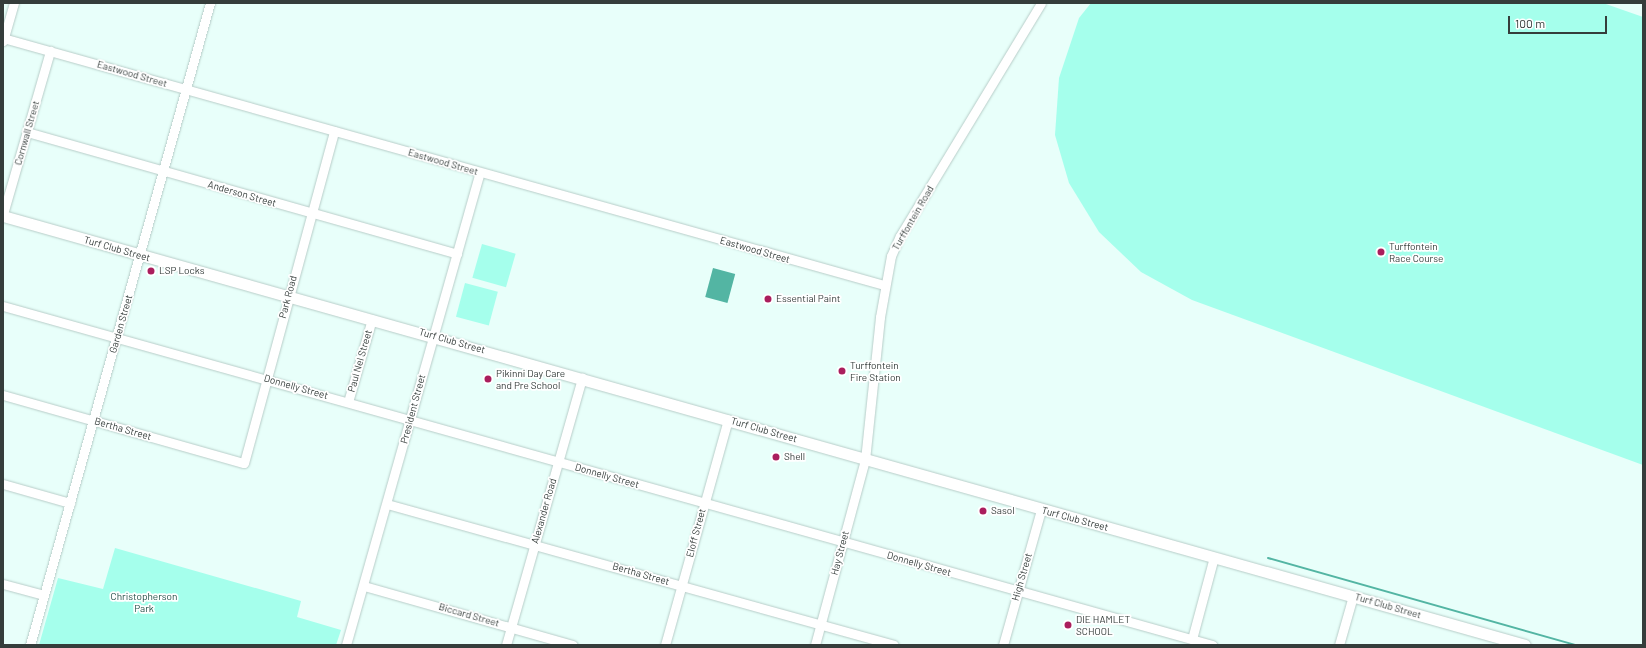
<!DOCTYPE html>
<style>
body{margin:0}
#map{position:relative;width:1646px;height:648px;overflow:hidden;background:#e8fffa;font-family:Barlow,sans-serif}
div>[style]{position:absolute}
.green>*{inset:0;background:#a5ffec;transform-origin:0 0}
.water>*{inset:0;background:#53b5a3;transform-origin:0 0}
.stream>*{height:2px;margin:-1px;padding:0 1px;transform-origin:1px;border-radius:1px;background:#53b5a3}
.roads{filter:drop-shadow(0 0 1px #b7cdc8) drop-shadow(0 0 1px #b7cdc8)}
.minor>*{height:9px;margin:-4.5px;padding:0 4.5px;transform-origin:4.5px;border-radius:4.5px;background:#fff}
.major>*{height:11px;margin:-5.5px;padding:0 5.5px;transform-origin:5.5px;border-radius:5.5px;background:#fff}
.dots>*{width:11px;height:11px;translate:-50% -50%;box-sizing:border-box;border:2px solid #fff;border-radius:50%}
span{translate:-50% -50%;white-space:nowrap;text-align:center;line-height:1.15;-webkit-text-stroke:3.5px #fff;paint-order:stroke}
.street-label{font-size:10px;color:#353d3b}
.poi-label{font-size:10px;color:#353d3b}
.left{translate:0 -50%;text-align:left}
.park-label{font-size:10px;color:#255149}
.frame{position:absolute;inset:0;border:4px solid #353d3b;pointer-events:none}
.scale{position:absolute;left:1508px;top:16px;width:99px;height:18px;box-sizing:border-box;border:2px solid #353d3b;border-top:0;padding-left:5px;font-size:12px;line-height:14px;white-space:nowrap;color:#353d3b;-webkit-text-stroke:3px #fff;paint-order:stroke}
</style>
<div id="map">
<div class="green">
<div style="clip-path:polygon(1091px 3px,1603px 3px,1643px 17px,1643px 465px,1192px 300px,1141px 272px,1099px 232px,1069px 183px,1055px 135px,1059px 78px,1079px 18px)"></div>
<div style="left:482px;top:244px;width:35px;height:35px;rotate:16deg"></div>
<div style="left:465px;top:283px;width:34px;height:35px;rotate:15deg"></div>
<div style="clip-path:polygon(115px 548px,301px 601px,297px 617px,341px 630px,336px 645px,39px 645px,58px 578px,103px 589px)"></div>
</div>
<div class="water">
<div style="left:713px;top:268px;width:23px;height:30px;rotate:15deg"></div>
</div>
<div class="stream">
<div style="left:1268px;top:558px;width:320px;rotate:15.8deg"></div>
</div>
<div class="roads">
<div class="minor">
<div style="left:3px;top:38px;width:915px;rotate:15.66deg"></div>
<div style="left:3px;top:41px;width:40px;rotate:-74deg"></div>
<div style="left:27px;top:132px;width:447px;rotate:15.8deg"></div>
<div style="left:3px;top:214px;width:170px;rotate:-73.9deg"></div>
<div style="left:3px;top:306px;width:1256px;rotate:15.66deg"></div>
<div style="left:3px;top:395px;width:250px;rotate:15.8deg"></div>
<div style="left:244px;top:463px;width:344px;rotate:-74.8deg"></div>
<div style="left:348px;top:402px;width:86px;rotate:-73.9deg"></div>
<div style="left:3px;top:484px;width:70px;rotate:15.8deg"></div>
<div style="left:387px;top:504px;width:526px;rotate:15.54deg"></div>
<div style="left:3px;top:584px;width:42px;rotate:15deg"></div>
<div style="left:364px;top:586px;width:217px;rotate:15.8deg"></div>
<div style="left:1192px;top:639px;width:85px;rotate:-75deg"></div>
<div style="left:30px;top:645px;width:667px;rotate:-74.34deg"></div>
<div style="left:346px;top:645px;width:491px;rotate:-74.2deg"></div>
<div style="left:506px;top:645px;width:278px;rotate:-74.1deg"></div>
<div style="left:665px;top:645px;width:234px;rotate:-74.4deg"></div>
<div style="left:815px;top:645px;width:192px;rotate:-74.9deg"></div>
<div style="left:865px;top:460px;width:144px;rotate:-84deg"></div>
<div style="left:880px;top:317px;width:62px;rotate:-79.8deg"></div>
<div style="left:891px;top:256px;width:22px;rotate:-66deg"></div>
<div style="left:900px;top:236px;width:272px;rotate:-58.8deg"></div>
<div style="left:1003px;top:645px;width:140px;rotate:-74.3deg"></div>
<div style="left:1339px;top:645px;width:51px;rotate:-74.1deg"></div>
</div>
<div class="major">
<div style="left:3px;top:216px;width:1581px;rotate:15.74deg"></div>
</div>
</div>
<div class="dots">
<div style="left:1381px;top:252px;background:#aa1e5d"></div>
<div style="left:151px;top:271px;background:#aa1e5d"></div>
<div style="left:768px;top:299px;background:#aa1e5d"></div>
<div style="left:842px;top:371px;background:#aa1e5d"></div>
<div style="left:488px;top:379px;background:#aa1e5d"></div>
<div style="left:776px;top:457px;background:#aa1e5d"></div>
<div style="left:983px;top:511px;background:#aa1e5d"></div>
<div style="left:1068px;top:625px;background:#aa1e5d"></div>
</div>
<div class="street-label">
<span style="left:132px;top:74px;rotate:16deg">Eastwood Street</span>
<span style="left:27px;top:133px;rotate:-74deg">Cornwall Street</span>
<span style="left:443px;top:162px;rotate:16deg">Eastwood Street</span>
<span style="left:242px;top:194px;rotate:16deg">Anderson Street</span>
<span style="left:913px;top:218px;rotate:-60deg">Turffontein Road</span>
<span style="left:117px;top:249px;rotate:16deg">Turf Club Street</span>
<span style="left:755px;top:250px;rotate:16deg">Eastwood Street</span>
<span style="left:288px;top:297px;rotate:-75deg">Park Road</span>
<span style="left:121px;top:324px;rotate:-74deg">Garden Street</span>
<span style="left:452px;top:341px;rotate:16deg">Turf Club Street</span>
<span style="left:360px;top:361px;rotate:-74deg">Paul Nel Street</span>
<span style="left:296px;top:387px;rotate:16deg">Donnelly Street</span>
<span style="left:413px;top:409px;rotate:-75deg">President Street</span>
<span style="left:123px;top:429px;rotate:16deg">Bertha Street</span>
<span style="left:764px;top:430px;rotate:16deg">Turf Club Street</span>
<span style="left:607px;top:476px;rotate:16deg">Donnelly Street</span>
<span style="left:544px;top:511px;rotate:-74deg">Alexander Road</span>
<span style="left:1075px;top:519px;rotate:15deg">Turf Club Street</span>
<span style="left:696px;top:533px;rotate:-75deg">Eloff Street</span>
<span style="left:840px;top:553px;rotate:-75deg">Hay Street</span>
<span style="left:919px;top:564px;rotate:16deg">Donnelly Street</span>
<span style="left:641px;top:574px;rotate:16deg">Bertha Street</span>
<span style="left:1022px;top:577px;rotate:-74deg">High Street</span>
<span style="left:1388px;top:606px;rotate:16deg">Turf Club Street</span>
<span style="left:469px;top:615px;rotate:16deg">Biccard Street</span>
</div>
<div class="poi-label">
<span class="left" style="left:1389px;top:252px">Turffontein<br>Race Course</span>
<span class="left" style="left:159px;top:271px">LSP Locks</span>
<span class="left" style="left:776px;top:299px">Essential Paint</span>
<span class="left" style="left:850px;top:371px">Turffontein<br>Fire Station</span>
<span class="left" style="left:496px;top:379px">Pikinni Day Care<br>and Pre School</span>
<span class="left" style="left:784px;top:457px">Shell</span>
<span class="left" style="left:991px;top:511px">Sasol</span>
<span class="left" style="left:1076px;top:625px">DIE HAMLET<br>SCHOOL</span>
</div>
<div class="park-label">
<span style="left:144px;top:602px">Christopherson<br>Park</span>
</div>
<div class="frame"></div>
<div class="scale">100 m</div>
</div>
